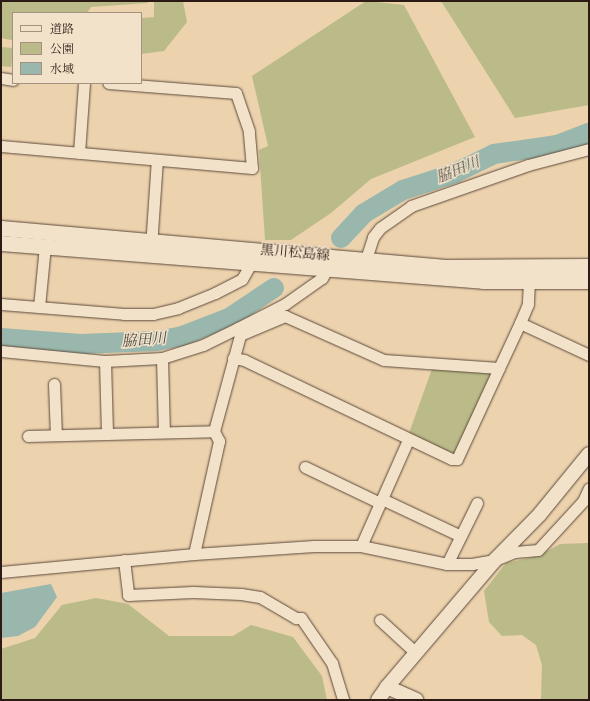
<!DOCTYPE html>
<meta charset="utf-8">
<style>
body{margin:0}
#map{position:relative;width:590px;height:701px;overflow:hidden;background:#ecd2ad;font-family:"IM FELL Double Pica","Noto Serif JP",serif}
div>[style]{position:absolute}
.green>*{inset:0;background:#babb88;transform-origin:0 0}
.water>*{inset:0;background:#99b7ac}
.river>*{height:20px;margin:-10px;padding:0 10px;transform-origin:10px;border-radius:10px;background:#99b7ac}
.roads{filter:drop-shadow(0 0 1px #5c493b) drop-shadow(0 0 1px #5c493b)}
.minor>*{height:11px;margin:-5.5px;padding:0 5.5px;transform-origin:5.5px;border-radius:5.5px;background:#f3e2ca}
.tertiary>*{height:14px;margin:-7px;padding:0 7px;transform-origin:7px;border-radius:7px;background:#f3e2ca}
.secondary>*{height:15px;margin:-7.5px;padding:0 7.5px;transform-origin:7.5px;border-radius:7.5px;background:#f3e2ca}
span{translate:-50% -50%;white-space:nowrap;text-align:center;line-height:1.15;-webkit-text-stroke:3px #f3e2ca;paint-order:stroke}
.street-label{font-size:14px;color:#2c1b15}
.water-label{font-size:15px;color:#4d4a42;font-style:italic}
.frame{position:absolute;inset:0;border:2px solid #2c1b15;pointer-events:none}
.legend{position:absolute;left:12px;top:12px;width:130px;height:72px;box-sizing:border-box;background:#f3e2ca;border:1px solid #a39282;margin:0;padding:5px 7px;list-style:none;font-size:12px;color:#2c1b15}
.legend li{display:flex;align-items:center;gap:8px;height:20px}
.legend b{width:20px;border:1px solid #a39282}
</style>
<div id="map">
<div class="green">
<div style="clip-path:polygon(1px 1px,147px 1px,148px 3px,91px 7px,87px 13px,13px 13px,13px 40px,11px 40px,1px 38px)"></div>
<div style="clip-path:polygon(154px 1px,183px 1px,187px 22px,164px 51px,141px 54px,141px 18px,154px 17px)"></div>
<div style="clip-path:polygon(366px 1px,404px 5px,475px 137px,371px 179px,331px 213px,291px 240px,265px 240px,259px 150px,268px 146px,252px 76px)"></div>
<div style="clip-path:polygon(441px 1px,589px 1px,589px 105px,515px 118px)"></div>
<div style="left:1px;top:47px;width:12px;height:19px;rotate:5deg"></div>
<div style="clip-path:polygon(432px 369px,493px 372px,455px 455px,408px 436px)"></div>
<div style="clip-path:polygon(589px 543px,589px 700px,541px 700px,542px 665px,536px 645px,522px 635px,502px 636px,489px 622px,484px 591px,506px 563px,538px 556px,560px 544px)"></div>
<div style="clip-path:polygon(96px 598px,128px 604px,169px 636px,233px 636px,251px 625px,293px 637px,322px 676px,327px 700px,1px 700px,1px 649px,35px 638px,62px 605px)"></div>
</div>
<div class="water">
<div style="clip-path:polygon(51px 584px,57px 597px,35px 627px,18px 636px,1px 638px,1px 593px)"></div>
</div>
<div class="river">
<div style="left:341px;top:238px;width:33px;rotate:-47deg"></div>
<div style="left:363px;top:214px;width:47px;rotate:-31deg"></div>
<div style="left:403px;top:190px;width:55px;rotate:-18.1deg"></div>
<div style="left:455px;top:173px;width:43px;rotate:-26deg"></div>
<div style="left:494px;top:154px;width:64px;rotate:-8.1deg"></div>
<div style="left:557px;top:145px;width:34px;rotate:-21deg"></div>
<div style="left:1px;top:338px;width:80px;rotate:4.3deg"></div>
<div style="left:81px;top:344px;width:76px;rotate:-2.3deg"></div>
<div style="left:157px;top:341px;width:25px;rotate:-11deg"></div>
<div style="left:182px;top:336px;width:50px;rotate:-21deg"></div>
<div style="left:229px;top:318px;width:54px;rotate:-33.7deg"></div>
</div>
<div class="roads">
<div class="minor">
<div style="left:1px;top:78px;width:12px;rotate:9deg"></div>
<div style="left:1px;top:146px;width:252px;rotate:5deg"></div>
<div style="left:252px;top:168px;width:37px;rotate:-95deg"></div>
<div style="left:249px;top:131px;width:40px;rotate:-108.9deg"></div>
<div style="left:236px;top:93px;width:128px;rotate:-175.5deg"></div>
<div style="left:79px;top:153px;width:70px;rotate:-85.9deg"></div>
<div style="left:151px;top:247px;width:87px;rotate:-86.1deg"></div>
<div style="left:366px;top:259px;width:23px;rotate:-72deg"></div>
<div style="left:373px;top:237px;width:11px;rotate:-52deg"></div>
<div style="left:380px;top:228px;width:38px;rotate:-35deg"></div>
<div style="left:411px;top:206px;width:124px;rotate:-19.3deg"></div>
<div style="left:528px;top:165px;width:63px;rotate:-14.7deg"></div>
<div style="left:529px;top:282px;width:22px;rotate:93deg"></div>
<div style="left:528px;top:304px;width:21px;rotate:113deg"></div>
<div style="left:520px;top:323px;width:76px;rotate:24.9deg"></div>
<div style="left:1px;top:304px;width:123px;rotate:4.6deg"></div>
<div style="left:124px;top:314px;width:29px"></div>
<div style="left:153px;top:314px;width:26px;rotate:-13deg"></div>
<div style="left:178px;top:308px;width:40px;rotate:-22deg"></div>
<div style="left:215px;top:293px;width:30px;rotate:-27deg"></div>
<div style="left:242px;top:279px;width:20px;rotate:-60deg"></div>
<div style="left:39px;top:307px;width:61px;rotate:-84.4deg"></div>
<div style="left:238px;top:328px;width:53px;rotate:-27.1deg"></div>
<div style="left:285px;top:304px;width:45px;rotate:-35.1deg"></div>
<div style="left:322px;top:278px;width:10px;rotate:-61deg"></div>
<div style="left:1px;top:351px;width:104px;rotate:5.5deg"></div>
<div style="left:105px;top:361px;width:57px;rotate:-3deg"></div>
<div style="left:162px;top:358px;width:43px;rotate:-17.6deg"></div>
<div style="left:203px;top:345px;width:39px;rotate:-26deg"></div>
<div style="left:238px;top:328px;width:7px;rotate:74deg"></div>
<div style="left:162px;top:358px;width:74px;rotate:88.5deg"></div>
<div style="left:233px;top:358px;width:11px;rotate:10deg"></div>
<div style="left:244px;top:360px;width:230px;rotate:25.5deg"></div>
<div style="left:452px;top:459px;width:5px"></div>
<div style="left:457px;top:459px;width:100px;rotate:-65.2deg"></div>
<div style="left:105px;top:361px;width:73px;rotate:88.4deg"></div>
<div style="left:54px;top:384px;width:51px;rotate:87.8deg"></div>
<div style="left:28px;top:436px;width:186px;rotate:-1.5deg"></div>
<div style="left:305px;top:467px;width:83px;rotate:25.6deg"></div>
<div style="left:382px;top:499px;width:87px;rotate:25.1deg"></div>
<div style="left:361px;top:546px;width:116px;rotate:-66.1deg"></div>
<div style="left:194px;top:554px;width:116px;rotate:-77.5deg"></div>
<div style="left:219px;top:441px;width:11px;rotate:-117deg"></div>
<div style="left:214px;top:431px;width:99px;rotate:-74.8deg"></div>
<div style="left:240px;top:335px;width:49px;rotate:-22.9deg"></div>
<div style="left:285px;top:316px;width:108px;rotate:24deg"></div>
<div style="left:384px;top:360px;width:115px;rotate:4deg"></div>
<div style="left:499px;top:368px;width:50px;rotate:-65deg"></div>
<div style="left:124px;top:560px;width:35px;rotate:83deg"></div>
<div style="left:128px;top:595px;width:65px;rotate:-2.6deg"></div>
<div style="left:193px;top:592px;width:48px;rotate:2.4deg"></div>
<div style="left:241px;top:594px;width:19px;rotate:9deg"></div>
<div style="left:260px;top:597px;width:42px;rotate:30.3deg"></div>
<div style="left:296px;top:618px;width:5px"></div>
<div style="left:301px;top:618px;width:55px;rotate:55.4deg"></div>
<div style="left:332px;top:663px;width:39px;rotate:73deg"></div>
<div style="left:447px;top:564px;width:68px;rotate:-63.8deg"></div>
<div style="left:1px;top:572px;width:194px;rotate:-5.3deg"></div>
<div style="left:194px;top:554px;width:120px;rotate:-3.8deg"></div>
<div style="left:314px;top:546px;width:47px"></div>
<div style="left:361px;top:546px;width:88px;rotate:11.8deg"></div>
<div style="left:447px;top:564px;width:25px"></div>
<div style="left:472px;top:564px;width:23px;rotate:-10deg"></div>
<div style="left:495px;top:560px;width:22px;rotate:-22deg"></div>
<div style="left:515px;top:552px;width:23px;rotate:-5deg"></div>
<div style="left:538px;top:550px;width:67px;rotate:-47.4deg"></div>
<div style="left:583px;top:501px;width:14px;rotate:-65deg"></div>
<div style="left:380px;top:620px;width:49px;rotate:42.5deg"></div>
</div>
<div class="tertiary">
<div style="left:387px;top:687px;width:32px;rotate:24deg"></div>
<div style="left:378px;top:700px;width:16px;rotate:-55deg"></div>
<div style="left:387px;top:687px;width:167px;rotate:-49.6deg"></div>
<div style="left:495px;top:560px;width:64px;rotate:-45.6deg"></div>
<div style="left:540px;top:514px;width:77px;rotate:-50.8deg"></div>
</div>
<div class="secondary">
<div style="left:1px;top:228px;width:446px;rotate:5deg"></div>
<div style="left:445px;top:267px;width:144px;rotate:-0.4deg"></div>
<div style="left:1px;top:243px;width:483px;rotate:4.5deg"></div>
<div style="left:483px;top:281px;width:106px"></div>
</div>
</div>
<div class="street-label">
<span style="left:295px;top:253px;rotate:5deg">黒川松島線</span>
</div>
<div class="water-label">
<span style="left:458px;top:170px;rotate:-22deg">脇田川</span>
<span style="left:144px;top:340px;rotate:-5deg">脇田川</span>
</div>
<div class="frame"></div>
<ul class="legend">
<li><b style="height:5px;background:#f3e2ca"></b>道路</li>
<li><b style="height:11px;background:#babb88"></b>公園</li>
<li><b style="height:11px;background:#99b7ac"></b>水域</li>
</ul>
</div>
